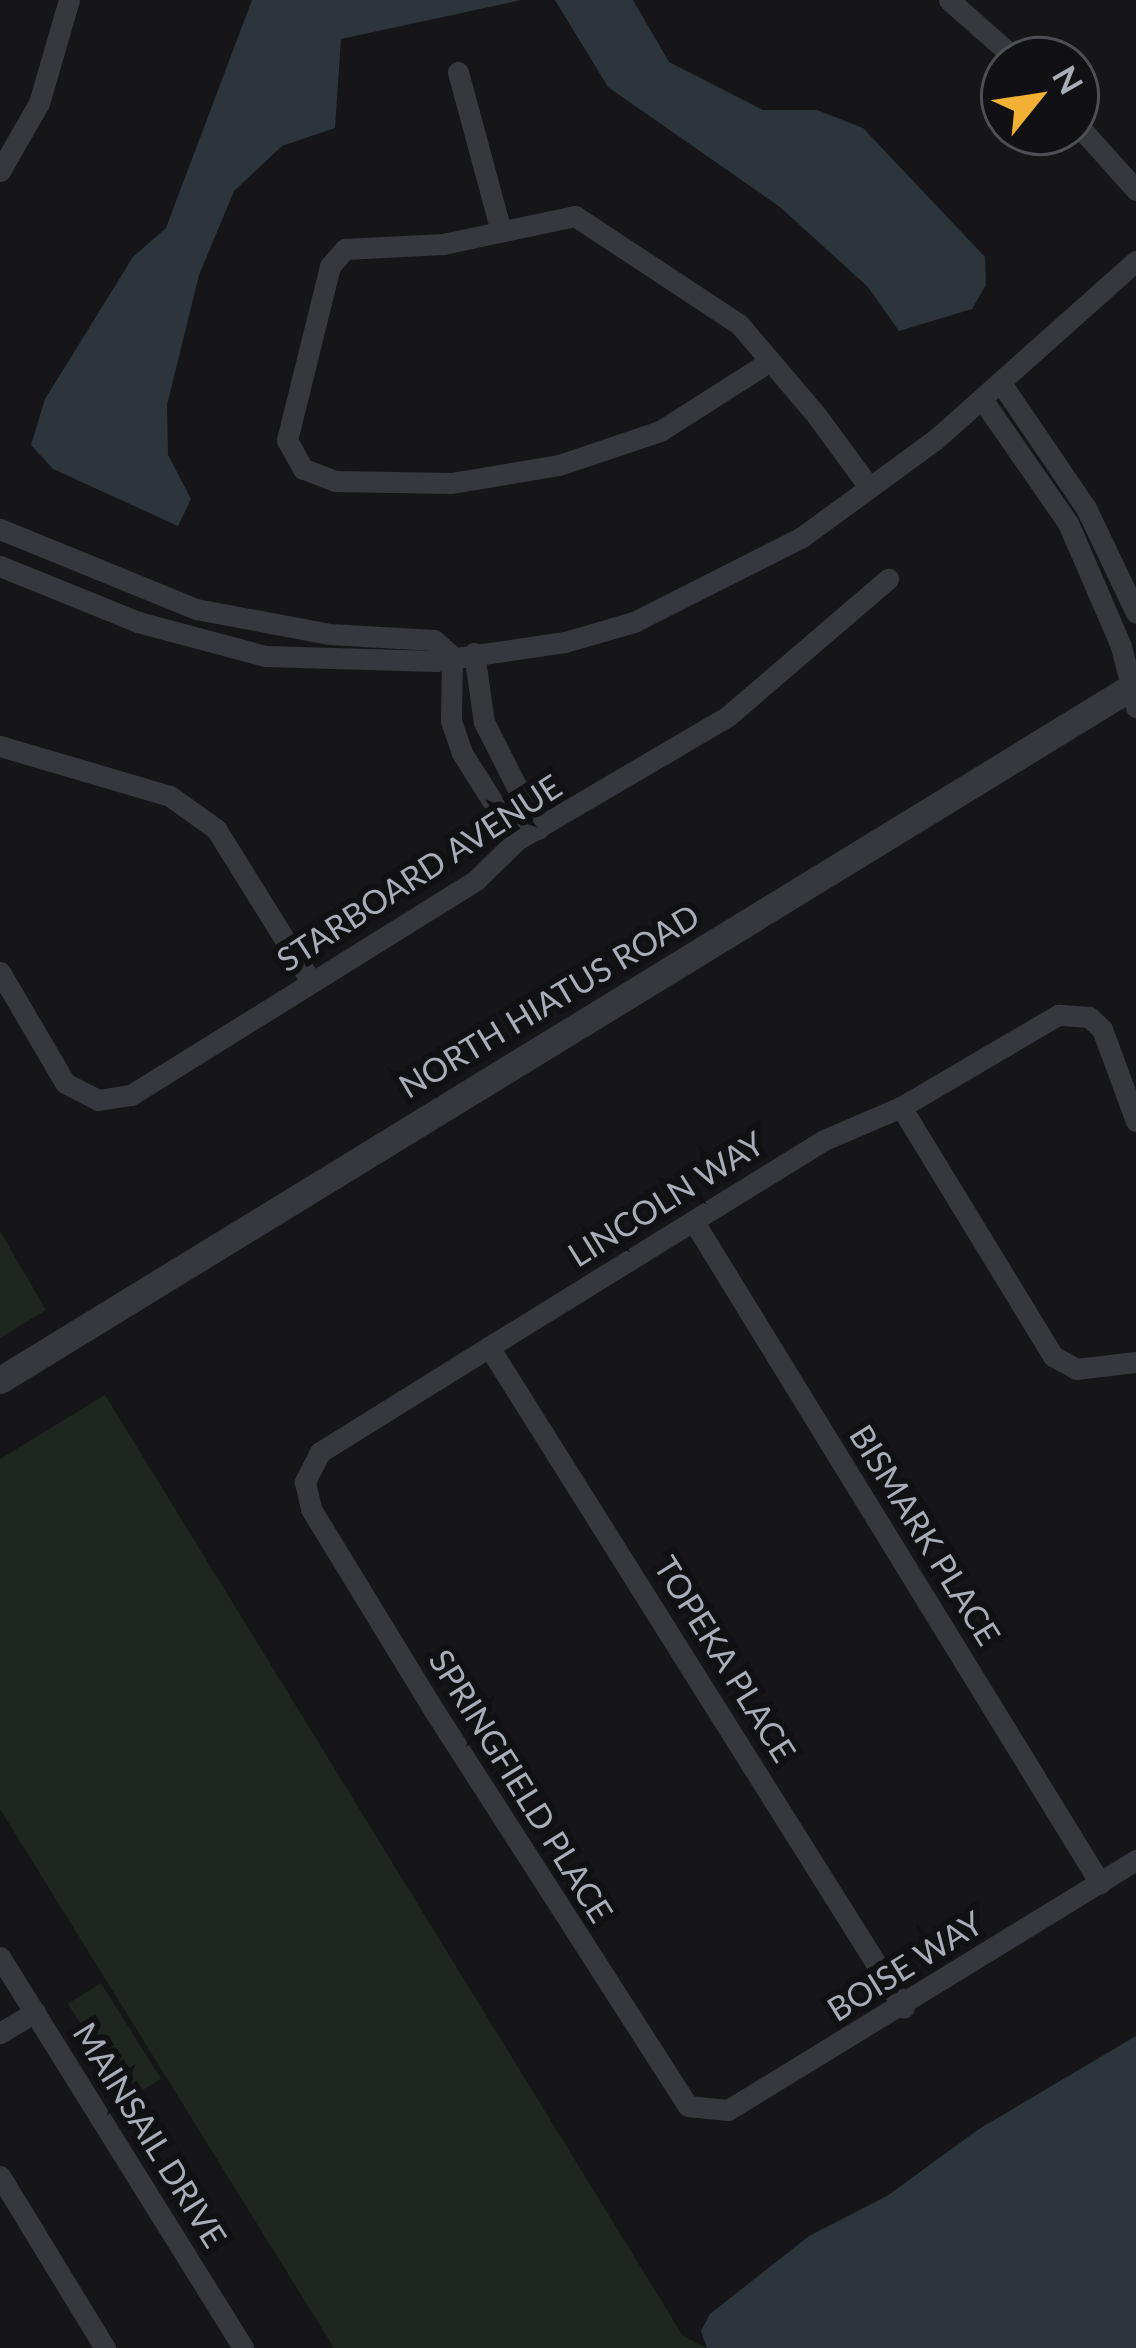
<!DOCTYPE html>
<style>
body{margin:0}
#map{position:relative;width:1136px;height:2348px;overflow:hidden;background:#161618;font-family:Lato,sans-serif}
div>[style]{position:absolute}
.green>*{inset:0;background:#1e261f;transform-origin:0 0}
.water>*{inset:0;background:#2c353c}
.minor>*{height:21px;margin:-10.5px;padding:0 10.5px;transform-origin:10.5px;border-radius:10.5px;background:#37383d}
.tertiary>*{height:27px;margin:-13.5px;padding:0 13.5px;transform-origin:13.5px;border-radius:13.5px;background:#37383d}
span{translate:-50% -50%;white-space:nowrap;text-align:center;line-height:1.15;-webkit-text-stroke:12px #111113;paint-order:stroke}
.street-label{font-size:33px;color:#a8adb8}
.north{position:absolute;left:980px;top:36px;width:120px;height:120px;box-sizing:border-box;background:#111113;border:3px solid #4d4f55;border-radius:50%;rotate:60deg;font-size:33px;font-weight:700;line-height:48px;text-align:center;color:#a8adb8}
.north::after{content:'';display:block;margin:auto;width:42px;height:54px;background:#f2b134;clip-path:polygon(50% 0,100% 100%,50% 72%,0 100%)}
</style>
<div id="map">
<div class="green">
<div style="clip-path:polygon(0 1231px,46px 1310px,0 1338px)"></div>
<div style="clip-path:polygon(105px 1395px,683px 2336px,707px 2348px,334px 2348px,0 1809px,0 1459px)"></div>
<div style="left:101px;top:1983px;width:113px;height:39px;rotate:58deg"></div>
</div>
<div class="water">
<div style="clip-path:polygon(252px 0,521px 0,341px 39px,335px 128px,282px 146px,234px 191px,199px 275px,167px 405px,168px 455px,191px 499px,178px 526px,53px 469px,31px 445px,45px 399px,133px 257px,166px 228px)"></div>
<div style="clip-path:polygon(555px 0,633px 0,669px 62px,763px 110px,817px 110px,863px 128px,985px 257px,986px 285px,972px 309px,899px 331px,868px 287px,780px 207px,608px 87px)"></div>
<div style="clip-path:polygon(1136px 2036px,1136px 2348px,707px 2348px,701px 2331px,710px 2314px,809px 2236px,887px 2196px,979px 2129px)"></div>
</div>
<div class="minor">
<div style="left:949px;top:0;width:91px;rotate:41.4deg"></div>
<div style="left:458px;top:72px;width:165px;rotate:74.9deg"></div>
<div style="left:1076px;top:123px;width:90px;rotate:48.2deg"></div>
<div style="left:0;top:171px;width:78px;rotate:-60.2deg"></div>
<div style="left:39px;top:103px;width:107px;rotate:-73.8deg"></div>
<div style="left:770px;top:361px;width:130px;rotate:147.5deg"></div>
<div style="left:660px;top:431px;width:107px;rotate:161.4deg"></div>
<div style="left:559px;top:465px;width:109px;rotate:170.5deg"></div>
<div style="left:451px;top:483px;width:116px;rotate:-179deg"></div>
<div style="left:335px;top:481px;width:34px;rotate:-159deg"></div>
<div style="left:303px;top:469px;width:33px;rotate:-119deg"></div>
<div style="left:287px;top:440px;width:179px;rotate:-76.1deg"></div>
<div style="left:330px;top:266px;width:23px;rotate:-49deg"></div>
<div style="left:345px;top:249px;width:98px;rotate:-2.9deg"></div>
<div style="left:443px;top:244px;width:135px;rotate:-12deg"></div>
<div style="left:575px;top:216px;width:196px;rotate:33.4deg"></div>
<div style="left:739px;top:324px;width:121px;rotate:49.7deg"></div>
<div style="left:817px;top:416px;width:88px;rotate:53.8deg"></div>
<div style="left:1001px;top:383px;width:151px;rotate:55.8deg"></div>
<div style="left:1086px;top:508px;width:116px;rotate:64.5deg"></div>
<div style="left:982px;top:399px;width:151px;rotate:55.3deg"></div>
<div style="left:1068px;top:523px;width:134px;rotate:66.7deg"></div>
<div style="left:1121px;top:646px;width:63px;rotate:76.2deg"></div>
<div style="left:0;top:529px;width:212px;rotate:22.2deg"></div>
<div style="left:196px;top:609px;width:135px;rotate:10.6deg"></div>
<div style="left:329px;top:634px;width:105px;rotate:3.3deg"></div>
<div style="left:434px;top:640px;width:24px;rotate:42deg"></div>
<div style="left:0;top:566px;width:149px;rotate:22.1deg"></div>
<div style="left:138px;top:622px;width:131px;rotate:15deg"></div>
<div style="left:265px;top:656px;width:171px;rotate:1.7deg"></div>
<div style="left:436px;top:661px;width:130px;rotate:-8.4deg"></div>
<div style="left:565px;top:642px;width:72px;rotate:-16.2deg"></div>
<div style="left:634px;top:622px;width:188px;rotate:-26.8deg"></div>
<div style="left:802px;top:537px;width:166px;rotate:-36.2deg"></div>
<div style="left:936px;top:439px;width:268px;rotate:-41.7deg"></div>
<div style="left:474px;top:653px;width:70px;rotate:81.8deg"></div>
<div style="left:484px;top:722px;width:120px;rotate:63.2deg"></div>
<div style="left:452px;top:656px;width:65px;rotate:90.9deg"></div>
<div style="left:451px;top:721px;width:34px;rotate:71deg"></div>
<div style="left:462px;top:753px;width:103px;rotate:57.7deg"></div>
<div style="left:0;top:746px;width:177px;rotate:16.4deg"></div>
<div style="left:170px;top:796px;width:57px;rotate:35.7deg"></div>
<div style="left:216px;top:829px;width:181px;rotate:58.1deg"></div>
<div style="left:0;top:972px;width:129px;rotate:59.6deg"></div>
<div style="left:65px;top:1083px;width:37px;rotate:27deg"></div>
<div style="left:98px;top:1100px;width:33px;rotate:-9deg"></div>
<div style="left:131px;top:1095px;width:407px;rotate:-31.9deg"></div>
<div style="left:476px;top:880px;width:57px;rotate:-44.3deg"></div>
<div style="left:517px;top:840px;width:245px;rotate:-30.4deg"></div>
<div style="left:728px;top:716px;width:211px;rotate:-40.6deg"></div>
<div style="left:901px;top:1107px;width:292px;rotate:58.6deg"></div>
<div style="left:1053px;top:1356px;width:26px;rotate:29deg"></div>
<div style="left:1076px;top:1369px;width:60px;rotate:-6.7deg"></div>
<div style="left:1136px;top:1121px;width:98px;rotate:-110.3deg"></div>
<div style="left:1102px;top:1029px;width:18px;rotate:-137deg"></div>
<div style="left:1089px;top:1017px;width:31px;rotate:-176deg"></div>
<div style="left:1058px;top:1015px;width:182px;rotate:149.6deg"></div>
<div style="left:901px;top:1107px;width:84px;rotate:156.8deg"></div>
<div style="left:824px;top:1140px;width:394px;rotate:148.3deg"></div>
<div style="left:489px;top:1347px;width:199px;rotate:148.1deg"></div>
<div style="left:320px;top:1452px;width:34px;rotate:117deg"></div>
<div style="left:305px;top:1482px;width:28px;rotate:77deg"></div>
<div style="left:311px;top:1509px;width:238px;rotate:58.6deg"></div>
<div style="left:435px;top:1712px;width:468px;rotate:57.3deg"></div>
<div style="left:688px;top:2106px;width:40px;rotate:5.7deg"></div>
<div style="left:728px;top:2110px;width:479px;rotate:-31.5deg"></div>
<div style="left:694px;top:1222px;width:776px;rotate:58.44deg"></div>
<div style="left:489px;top:1347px;width:780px;rotate:57.88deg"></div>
<div style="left:0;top:1957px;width:460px;rotate:58.1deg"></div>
<div style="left:0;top:2033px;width:41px;rotate:-31deg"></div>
<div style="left:0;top:2176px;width:202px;rotate:58.6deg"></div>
</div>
<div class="tertiary">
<div style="left:0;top:1380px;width:1332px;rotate:-31.49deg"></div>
</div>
<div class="street-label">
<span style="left:419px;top:873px;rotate:-33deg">STARBOARD AVENUE</span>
<span style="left:549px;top:1001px;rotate:-31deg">NORTH HIATUS ROAD</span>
<span style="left:666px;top:1199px;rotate:-32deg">LINCOLN WAY</span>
<span style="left:925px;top:1535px;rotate:58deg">BISMARK PLACE</span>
<span style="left:725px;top:1659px;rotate:58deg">TOPEKA PLACE</span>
<span style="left:521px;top:1786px;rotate:58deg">SPRINGFIELD PLACE</span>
<span style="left:905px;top:1966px;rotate:-32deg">BOISE WAY</span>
<span style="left:150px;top:2135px;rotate:58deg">MAINSAIL DRIVE</span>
</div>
<div class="north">N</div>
</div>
